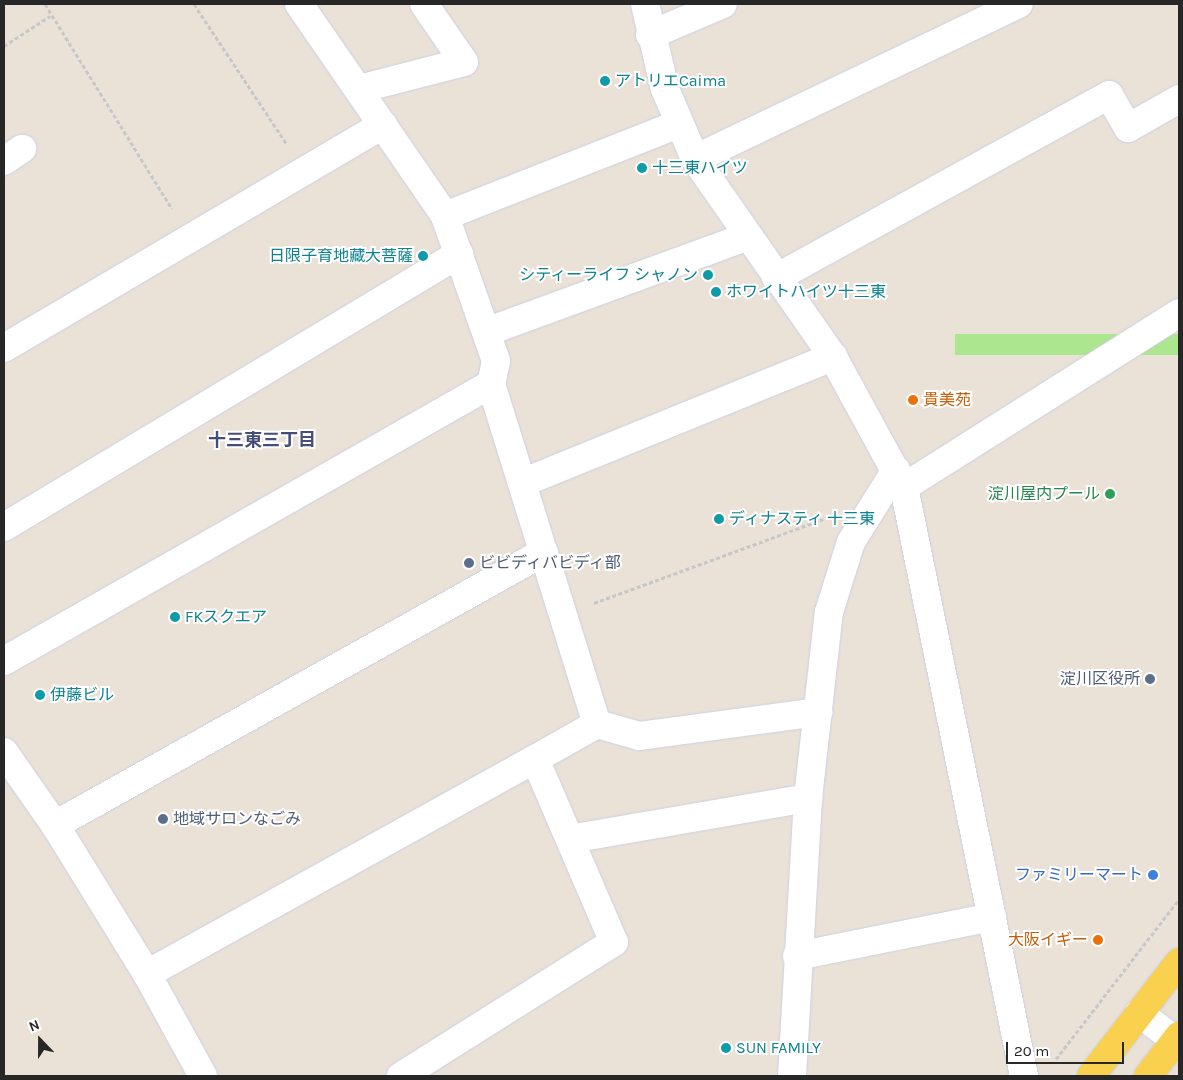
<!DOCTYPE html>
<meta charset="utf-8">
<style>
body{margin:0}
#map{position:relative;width:1183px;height:1080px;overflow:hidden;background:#ebe2d7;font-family:Karla,"Noto Sans JP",sans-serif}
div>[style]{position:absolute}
.green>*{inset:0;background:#ace68e;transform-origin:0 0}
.path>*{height:3px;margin-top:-1.5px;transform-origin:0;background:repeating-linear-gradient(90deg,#c7c7c7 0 4px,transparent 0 6.5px)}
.roads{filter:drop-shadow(0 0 1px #ccd0e1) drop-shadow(0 0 1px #ccd0e1)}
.minor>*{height:28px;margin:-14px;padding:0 14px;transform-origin:14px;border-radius:14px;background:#fff}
.major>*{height:28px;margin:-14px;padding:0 14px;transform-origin:14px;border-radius:14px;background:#f9d14e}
.dots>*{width:14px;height:14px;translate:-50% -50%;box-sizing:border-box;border:2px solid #fff;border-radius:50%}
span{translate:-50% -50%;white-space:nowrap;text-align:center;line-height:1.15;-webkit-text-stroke:4px #fff;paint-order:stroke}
.culture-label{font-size:16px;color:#0d838f}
.left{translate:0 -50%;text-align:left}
.right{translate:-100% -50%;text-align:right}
.food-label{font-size:16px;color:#c56008}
.leisure-label{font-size:16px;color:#27864d}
.service-label{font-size:16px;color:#4e5e75}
.shop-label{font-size:16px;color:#366cbe}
.neighbourhood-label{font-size:18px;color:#454e79;font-weight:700}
.frame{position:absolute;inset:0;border:5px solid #272727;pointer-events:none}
.north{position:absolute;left:15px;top:1015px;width:50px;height:50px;-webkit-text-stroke:4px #fff;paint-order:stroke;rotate:338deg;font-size:14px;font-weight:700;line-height:20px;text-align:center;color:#272727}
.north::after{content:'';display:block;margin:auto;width:18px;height:22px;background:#272727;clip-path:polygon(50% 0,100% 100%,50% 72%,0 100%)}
.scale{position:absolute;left:1006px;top:1042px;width:118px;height:22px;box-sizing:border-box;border:2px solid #272727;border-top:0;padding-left:6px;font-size:15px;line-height:18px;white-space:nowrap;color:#272727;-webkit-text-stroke:4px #fff;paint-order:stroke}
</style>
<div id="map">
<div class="green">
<div style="left:1179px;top:334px;width:21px;height:224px;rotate:90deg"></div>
</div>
<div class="path">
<div style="left:45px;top:4px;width:241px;rotate:58.2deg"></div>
<div style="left:194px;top:4px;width:167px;rotate:56.5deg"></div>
<div style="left:4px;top:46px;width:55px;rotate:-33.1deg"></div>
<div style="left:594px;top:603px;width:244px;rotate:-20.1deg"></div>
<div style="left:1056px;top:1059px;width:202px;rotate:-52.4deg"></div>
</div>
<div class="roads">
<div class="minor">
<div style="left:299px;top:4px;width:257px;rotate:55.4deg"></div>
<div style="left:445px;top:216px;width:154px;rotate:70.6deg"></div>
<div style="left:496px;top:361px;width:24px;rotate:102deg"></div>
<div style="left:491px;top:384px;width:356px;rotate:72.7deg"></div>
<div style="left:597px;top:724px;width:71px;rotate:150.6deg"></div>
<div style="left:535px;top:759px;width:199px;rotate:66.7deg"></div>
<div style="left:614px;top:942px;width:252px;rotate:147.8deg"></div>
<div style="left:645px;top:4px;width:87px;rotate:76.8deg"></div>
<div style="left:665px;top:89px;width:76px;rotate:66.8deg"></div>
<div style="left:695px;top:159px;width:241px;rotate:55.1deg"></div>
<div style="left:833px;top:357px;width:148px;rotate:61.4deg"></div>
<div style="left:904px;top:487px;width:601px;rotate:78.48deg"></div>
<div style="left:650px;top:35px;width:79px;rotate:-23deg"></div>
<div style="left:359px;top:89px;width:108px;rotate:-14.4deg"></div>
<div style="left:464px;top:62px;width:70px;rotate:-124.6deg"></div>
<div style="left:695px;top:159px;width:359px;rotate:-25.6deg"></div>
<div style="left:4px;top:161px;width:22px;rotate:-34deg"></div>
<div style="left:445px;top:216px;width:251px;rotate:-21.5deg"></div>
<div style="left:776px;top:278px;width:380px;rotate:-28.8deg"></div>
<div style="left:1109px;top:95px;width:38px;rotate:60deg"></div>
<div style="left:1128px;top:128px;width:59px;rotate:-29.6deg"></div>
<div style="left:486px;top:332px;width:277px;rotate:-20.1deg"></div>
<div style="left:4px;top:348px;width:440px;rotate:-30.5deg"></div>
<div style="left:522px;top:483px;width:336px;rotate:-22.1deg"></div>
<div style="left:904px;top:487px;width:325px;rotate:-32.3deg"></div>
<div style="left:4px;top:527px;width:531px;rotate:-30.96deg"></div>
<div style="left:4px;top:661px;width:560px;rotate:-29.63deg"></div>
<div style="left:597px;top:724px;width:44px;rotate:15.9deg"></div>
<div style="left:639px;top:736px;width:181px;rotate:-7.6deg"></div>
<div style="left:4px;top:752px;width:89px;rotate:55.1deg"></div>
<div style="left:55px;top:825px;width:175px;rotate:58.3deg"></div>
<div style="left:147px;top:974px;width:116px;rotate:61.2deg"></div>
<div style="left:55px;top:825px;width:560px;rotate:-29.17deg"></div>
<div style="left:570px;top:839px;width:242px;rotate:-9.8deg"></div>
<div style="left:797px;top:956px;width:199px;rotate:-11.3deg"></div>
<div style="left:147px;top:974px;width:444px;rotate:-29deg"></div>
<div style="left:1139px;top:1013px;width:50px;rotate:36.9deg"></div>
<div style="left:792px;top:1076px;width:278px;rotate:-86.7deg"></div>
<div style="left:808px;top:798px;width:187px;rotate:-83.6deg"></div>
<div style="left:829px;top:612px;width:73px;rotate:-72.6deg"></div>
<div style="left:851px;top:542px;width:85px;rotate:-58deg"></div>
</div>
<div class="major">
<div style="left:1091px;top:1076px;width:144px;rotate:-52.3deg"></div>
<div style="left:1148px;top:1076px;width:51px;rotate:-52.2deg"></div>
</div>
</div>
<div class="dots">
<div style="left:605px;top:81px;background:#0f9aa8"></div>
<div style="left:642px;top:168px;background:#0f9aa8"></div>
<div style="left:423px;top:256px;background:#0f9aa8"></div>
<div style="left:708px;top:275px;background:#0f9aa8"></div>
<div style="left:716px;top:292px;background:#0f9aa8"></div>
<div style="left:913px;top:400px;background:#e8710a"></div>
<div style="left:1110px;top:494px;background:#2e9e5b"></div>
<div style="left:719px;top:519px;background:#0f9aa8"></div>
<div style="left:469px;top:563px;background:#5c6f8a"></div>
<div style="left:175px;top:617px;background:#0f9aa8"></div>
<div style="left:1150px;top:679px;background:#5c6f8a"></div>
<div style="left:40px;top:695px;background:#0f9aa8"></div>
<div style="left:163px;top:819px;background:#5c6f8a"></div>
<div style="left:1153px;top:875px;background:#3f7fe0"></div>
<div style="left:1098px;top:940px;background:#e8710a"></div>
<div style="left:726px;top:1048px;background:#0f9aa8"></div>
</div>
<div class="culture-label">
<span class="left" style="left:615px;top:81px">アトリエCaima</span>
<span class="left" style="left:652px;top:168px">十三東ハイツ</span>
<span class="right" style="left:413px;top:256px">日限子育地藏大菩薩</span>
<span class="right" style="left:698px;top:275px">シティーライフ シャノン</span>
<span class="left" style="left:726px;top:292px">ホワイトハイツ十三東</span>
<span class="left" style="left:729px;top:519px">ディナスティ 十三東</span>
<span class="left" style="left:185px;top:617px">FKスクエア</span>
<span class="left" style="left:50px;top:695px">伊藤ビル</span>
<span class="left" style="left:736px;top:1048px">SUN FAMILY</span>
</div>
<div class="food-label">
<span class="left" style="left:923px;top:400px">貴美苑</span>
<span class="right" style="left:1088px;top:940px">大阪イギー</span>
</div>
<div class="leisure-label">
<span class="right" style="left:1100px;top:494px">淀川屋内プール</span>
</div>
<div class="service-label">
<span class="left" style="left:479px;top:563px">ビビディバビディ部</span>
<span class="right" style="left:1140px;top:679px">淀川区役所</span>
<span class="left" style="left:173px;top:819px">地域サロンなごみ</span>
</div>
<div class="shop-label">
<span class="right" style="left:1143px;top:875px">ファミリーマート</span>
</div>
<div class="neighbourhood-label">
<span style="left:262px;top:440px">十三東三丁目</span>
</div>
<div class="frame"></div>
<div class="north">N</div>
<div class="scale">20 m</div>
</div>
